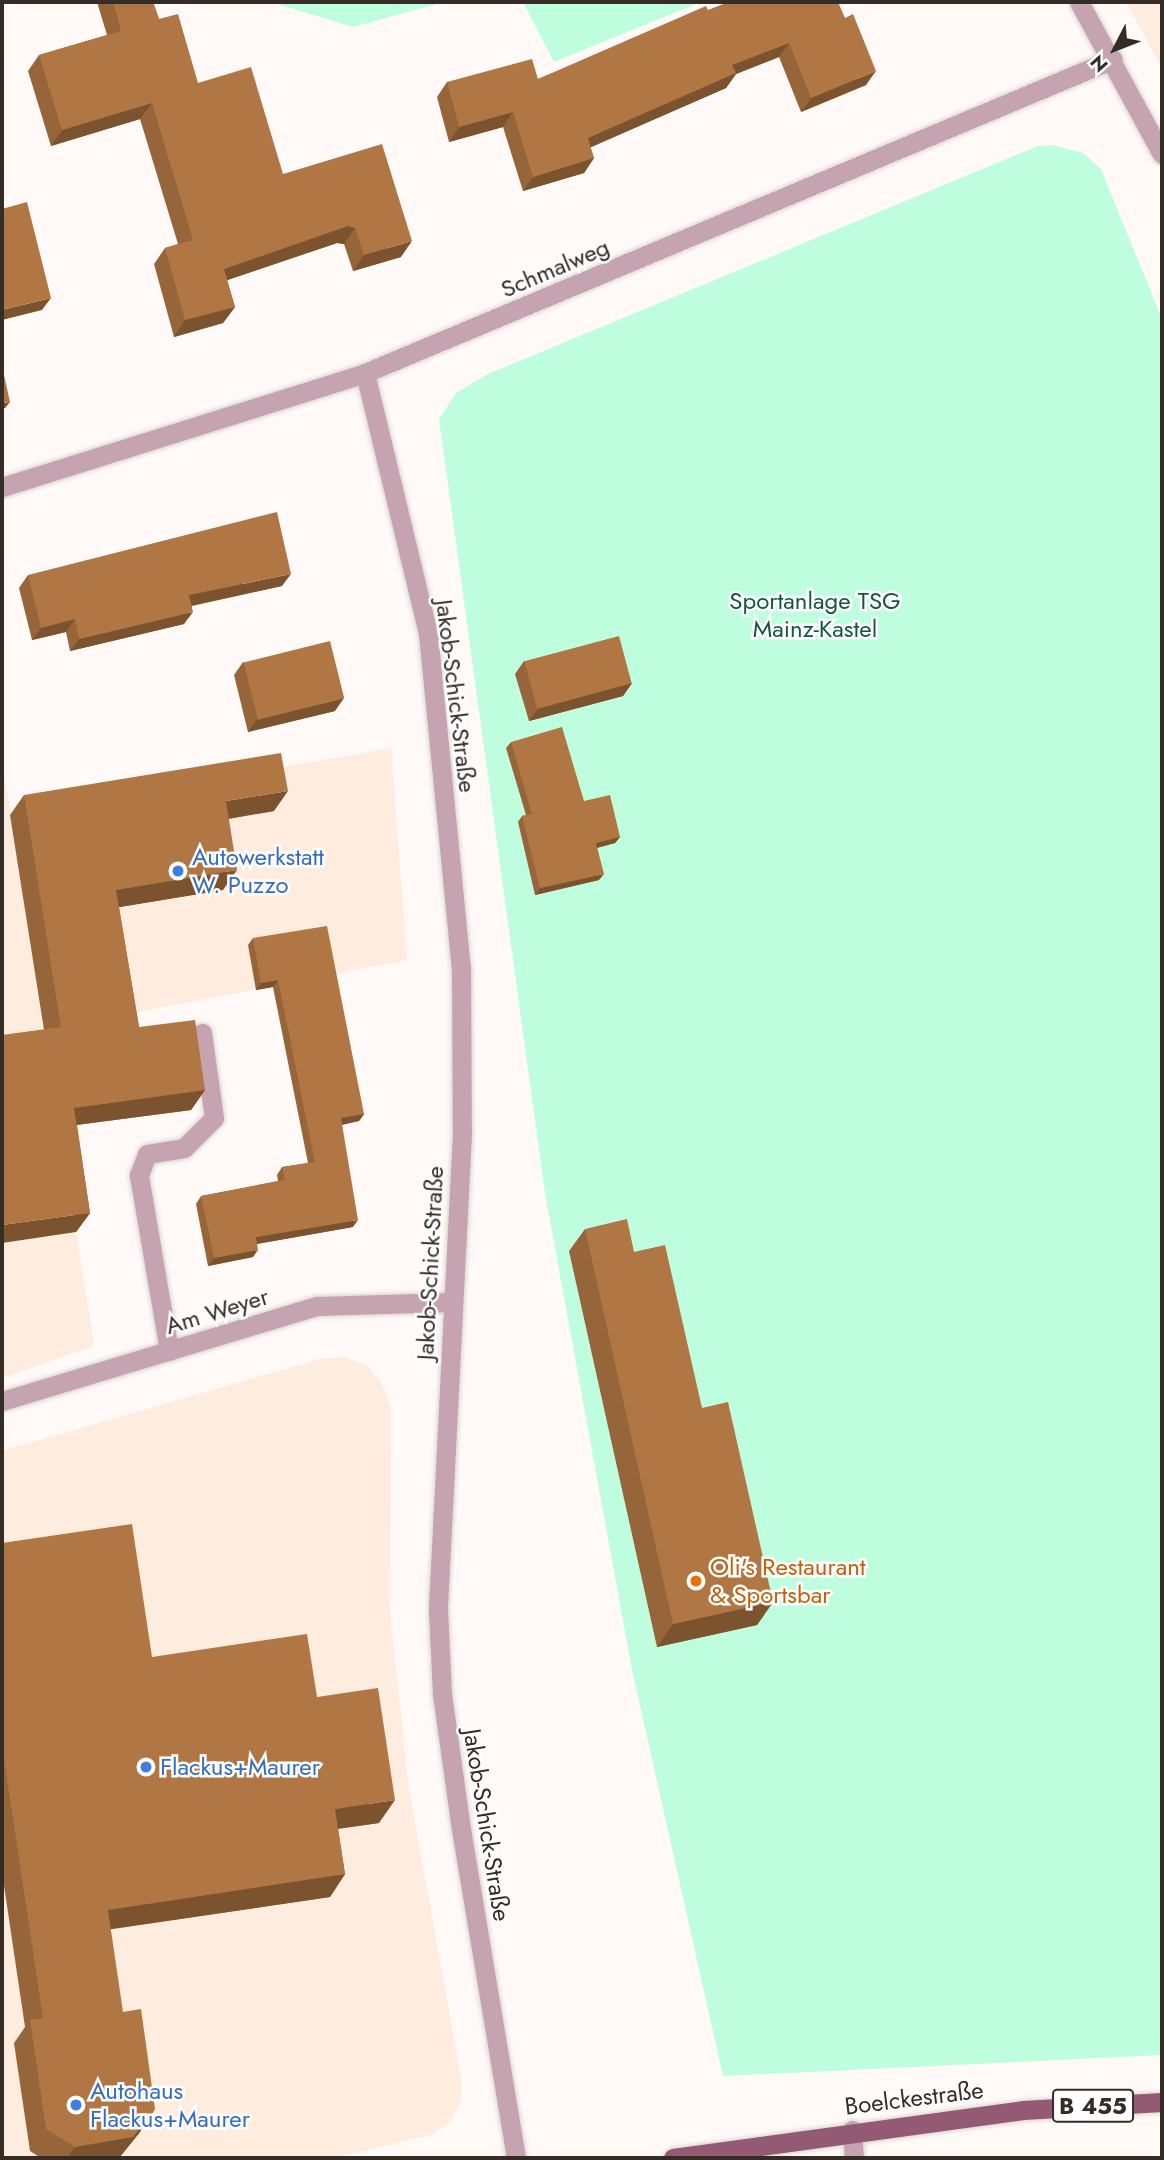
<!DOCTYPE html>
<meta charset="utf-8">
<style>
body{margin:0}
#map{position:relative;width:1164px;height:2160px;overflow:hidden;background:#fffaf7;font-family:Jost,sans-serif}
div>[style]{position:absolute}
.built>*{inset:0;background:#feecde}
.green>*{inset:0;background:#bffddf}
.roads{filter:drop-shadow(0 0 2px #dbd5d1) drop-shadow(0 0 2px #dbd5d1)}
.service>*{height:19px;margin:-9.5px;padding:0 9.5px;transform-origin:9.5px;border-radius:9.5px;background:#c6a3b1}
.minor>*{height:19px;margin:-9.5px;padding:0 9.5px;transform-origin:9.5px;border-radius:9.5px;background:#c6a3b1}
.primary>*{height:19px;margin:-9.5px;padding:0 9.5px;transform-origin:9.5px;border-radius:9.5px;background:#945973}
.wall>*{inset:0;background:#97653a}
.shaded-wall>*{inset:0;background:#7b532f}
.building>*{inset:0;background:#b07643;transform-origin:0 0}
.dots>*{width:19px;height:19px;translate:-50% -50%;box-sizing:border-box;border:4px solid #fff;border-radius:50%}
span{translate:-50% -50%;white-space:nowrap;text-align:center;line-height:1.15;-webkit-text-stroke:5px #fff;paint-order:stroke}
.shield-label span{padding:2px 5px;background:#fff;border:2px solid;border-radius:5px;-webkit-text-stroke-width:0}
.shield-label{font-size:23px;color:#352c25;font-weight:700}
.street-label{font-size:24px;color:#352c25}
.park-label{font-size:24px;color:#15573e}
.shop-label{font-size:24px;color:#366cbe}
.left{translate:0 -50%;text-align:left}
.food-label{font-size:24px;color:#c56008}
.frame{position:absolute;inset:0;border:4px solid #352c25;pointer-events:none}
.north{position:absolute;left:1080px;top:14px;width:70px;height:70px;-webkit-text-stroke:5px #fff;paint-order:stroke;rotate:228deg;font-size:19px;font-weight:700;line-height:28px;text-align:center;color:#352c25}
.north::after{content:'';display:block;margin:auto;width:24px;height:32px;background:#352c25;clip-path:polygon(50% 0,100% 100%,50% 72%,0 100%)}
</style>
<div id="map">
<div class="built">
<div style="clip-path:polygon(1126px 2px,1162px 2px,1162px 68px)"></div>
<div style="clip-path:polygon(391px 748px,407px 960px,45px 1030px,94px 1346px,2px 1378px,2px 761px,11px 815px)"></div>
<div style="clip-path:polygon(345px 1357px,368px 1366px,382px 1384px,391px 1407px,390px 1610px,408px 1783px,461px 2077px,461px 2102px,450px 2122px,430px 2135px,334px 2158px,2px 2158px,2px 1451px,320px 1359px)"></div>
</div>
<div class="green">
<div style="clip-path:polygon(271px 2px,444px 2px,353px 27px)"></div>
<div style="clip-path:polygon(523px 2px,701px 2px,554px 62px)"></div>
<div style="clip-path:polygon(1052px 145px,1083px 153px,1101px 169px,1162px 319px,1162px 2055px,723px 2076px,632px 1670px,545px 1193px,439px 419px,456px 393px,488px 374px,1038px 146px)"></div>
</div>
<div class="roads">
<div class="service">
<div style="left:169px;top:1351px;width:179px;rotate:-99.7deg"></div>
<div style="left:139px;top:1175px;width:22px;rotate:-69deg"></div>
<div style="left:147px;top:1154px;width:37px;rotate:-9deg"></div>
<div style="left:184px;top:1148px;width:42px;rotate:-45deg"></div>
<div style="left:214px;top:1118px;width:86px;rotate:-98deg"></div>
</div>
<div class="minor">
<div style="left:1079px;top:2px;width:173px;rotate:61.4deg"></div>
<div style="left:365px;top:373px;width:268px;rotate:76.4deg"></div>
<div style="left:428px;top:633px;width:337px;rotate:84.4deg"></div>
<div style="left:461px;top:968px;width:165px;rotate:89.7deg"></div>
<div style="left:462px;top:1133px;width:478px;rotate:92.9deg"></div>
<div style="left:438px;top:1610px;width:84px;rotate:87.3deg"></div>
<div style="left:442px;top:1694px;width:136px;rotate:82deg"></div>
<div style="left:461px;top:1829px;width:334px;rotate:80.5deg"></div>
<div style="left:2px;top:487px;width:380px;rotate:-17.4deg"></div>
<div style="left:365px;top:373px;width:811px;rotate:-22.77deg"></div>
<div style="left:2px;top:1401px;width:329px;rotate:-16.8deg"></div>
<div style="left:317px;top:1306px;width:134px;rotate:-1.7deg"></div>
<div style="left:852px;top:2130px;width:28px;rotate:86deg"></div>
</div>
<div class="primary">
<div style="left:673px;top:2158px;width:353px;rotate:-7.8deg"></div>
<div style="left:1023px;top:2110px;width:139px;rotate:-3.3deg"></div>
</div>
</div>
<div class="wall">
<div style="clip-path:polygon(97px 2px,153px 2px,159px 19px,198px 83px,283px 174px,401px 257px,353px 271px,344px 244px,337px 243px,227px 280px,235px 307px,223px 323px,174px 337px,154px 264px,165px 248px,178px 244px,140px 119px,51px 146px,28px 71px,39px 55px,107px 35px)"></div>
<div style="clip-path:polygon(729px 2px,866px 85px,801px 112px,779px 57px,736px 74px,726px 88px,590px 147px,594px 158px,584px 173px,523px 191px,503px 127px,449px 142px,437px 97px,447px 82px,538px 79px)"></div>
<div style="clip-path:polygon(28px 575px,282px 586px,192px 606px,184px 624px,70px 651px,66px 632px,32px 640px,19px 588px)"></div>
<div style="clip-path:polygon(524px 661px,632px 683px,623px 696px,529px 721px,515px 674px)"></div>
<div style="clip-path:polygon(243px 662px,335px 711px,248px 732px,234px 675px)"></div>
<div style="clip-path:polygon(511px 742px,584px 801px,620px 837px,615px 843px,597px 848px,599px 880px,535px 895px,518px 822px,522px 816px,526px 815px,506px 748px)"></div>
<div style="clip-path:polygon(24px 795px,274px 811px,229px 819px,223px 890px,119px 907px,139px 1027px,205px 1090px,191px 1110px,77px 1125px,90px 1213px,76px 1232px,10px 815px)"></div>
<div style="clip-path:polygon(253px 938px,364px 1114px,359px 1121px,342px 1125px,353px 1227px,257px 1244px,253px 1257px,208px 1266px,196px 1204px,201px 1196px,278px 1181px,277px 1175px,282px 1167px,308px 1163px,273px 987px,256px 990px,248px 945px)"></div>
<div style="clip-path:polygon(585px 1229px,634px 1252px,702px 1408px,773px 1602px,757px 1625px,657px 1647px,569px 1251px)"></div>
<div style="clip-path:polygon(2px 1543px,152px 1657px,317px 1697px,379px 1823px,338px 1829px,345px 1874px,330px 1897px,110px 1929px,140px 2132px,119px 2158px,41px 2158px,30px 2151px,14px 2043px,25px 2027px,2px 1872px)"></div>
</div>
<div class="shaded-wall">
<div style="clip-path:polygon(789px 43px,779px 57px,736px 74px,726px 88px,578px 153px,588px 138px,732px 65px)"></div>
<div style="clip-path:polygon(876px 71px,866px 85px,801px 112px,811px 98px)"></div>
<div style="clip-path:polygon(152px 103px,140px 119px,51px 146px,62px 130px)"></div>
<div style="clip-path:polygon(513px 112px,503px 127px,449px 142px,459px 127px)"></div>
<div style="clip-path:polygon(594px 158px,584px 173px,523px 191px,533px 177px)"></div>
<div style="clip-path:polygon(348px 226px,355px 228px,344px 244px,337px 243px,213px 285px,224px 269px)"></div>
<div style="clip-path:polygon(412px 241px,401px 257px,353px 271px,364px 255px)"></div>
<div style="clip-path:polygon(51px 298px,42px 310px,2px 320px,2px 310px)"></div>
<div style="clip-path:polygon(235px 307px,223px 323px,174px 337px,185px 320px)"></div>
<div style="clip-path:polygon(10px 402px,5px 408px,2px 409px,2px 403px)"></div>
<div style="clip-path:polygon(291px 574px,282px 586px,180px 608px,189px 595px)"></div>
<div style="clip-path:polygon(193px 612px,184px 624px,70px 651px,79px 639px)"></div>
<div style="clip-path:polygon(75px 619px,66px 632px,32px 640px,41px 628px)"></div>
<div style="clip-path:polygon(632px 683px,623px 696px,529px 721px,538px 709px)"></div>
<div style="clip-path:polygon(344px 698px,335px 711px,248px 732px,256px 720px)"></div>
<div style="clip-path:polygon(288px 791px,274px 811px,212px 821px,226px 801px)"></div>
<div style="clip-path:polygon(620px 837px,615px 843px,592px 849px,596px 843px)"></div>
<div style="clip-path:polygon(237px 870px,223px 890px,102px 910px,116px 890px)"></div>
<div style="clip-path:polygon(604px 874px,599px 880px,535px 895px,540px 888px)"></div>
<div style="clip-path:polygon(278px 980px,273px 987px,256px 990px,261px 983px)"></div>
<div style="clip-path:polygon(205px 1090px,191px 1110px,60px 1127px,74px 1108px)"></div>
<div style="clip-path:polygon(364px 1114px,359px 1121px,335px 1126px,341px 1118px)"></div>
<div style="clip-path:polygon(90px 1213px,76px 1232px,2px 1243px,2px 1225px)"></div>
<div style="clip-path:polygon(358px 1220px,353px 1227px,251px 1245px,256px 1237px)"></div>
<div style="clip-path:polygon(258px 1250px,253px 1257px,208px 1266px,214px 1258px)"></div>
<div style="clip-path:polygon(773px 1602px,757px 1625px,657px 1647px,673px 1624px)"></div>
<div style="clip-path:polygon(395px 1800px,379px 1823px,319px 1831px,335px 1809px)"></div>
<div style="clip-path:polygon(345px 1874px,330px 1897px,92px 1932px,108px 1910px)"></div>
<div style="clip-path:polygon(155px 2109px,140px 2132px,119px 2158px,67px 2158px,75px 2147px)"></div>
</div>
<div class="building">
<div style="clip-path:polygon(113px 2px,153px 2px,159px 19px,178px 14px,198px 83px,251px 67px,283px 174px,382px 144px,412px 241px,364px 255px,355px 228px,348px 226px,224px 269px,235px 307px,185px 320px,165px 248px,193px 240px,152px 103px,62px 130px,39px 55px,121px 31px)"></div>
<div style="clip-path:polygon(729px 2px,838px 2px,845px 18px,853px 14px,876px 71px,811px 98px,789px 43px,732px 65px,736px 73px,588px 138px,594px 158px,533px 177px,513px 112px,459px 127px,447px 82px,532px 59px,538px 79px,706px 6px,708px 10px)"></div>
<div style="clip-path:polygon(27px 202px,51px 298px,2px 310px,2px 209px)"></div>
<div style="clip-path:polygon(2px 366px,10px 402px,2px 403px)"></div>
<div style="clip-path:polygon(277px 512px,291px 574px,189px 595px,193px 612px,79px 639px,75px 619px,41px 628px,28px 575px)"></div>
<div style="left:619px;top:636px;width:49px;height:98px;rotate:75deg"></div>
<div style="left:330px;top:641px;width:59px;height:89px;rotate:76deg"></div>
<div style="clip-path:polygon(562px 727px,584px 801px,610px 795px,620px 837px,596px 843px,604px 874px,540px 888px,522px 816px,532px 814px,511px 742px)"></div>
<div style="clip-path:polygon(281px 753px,288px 791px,226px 801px,237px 870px,116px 890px,139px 1027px,195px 1020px,205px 1090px,74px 1108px,90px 1213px,2px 1225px,2px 1035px,61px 1027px,24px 795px)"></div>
<div style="clip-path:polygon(327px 926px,364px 1114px,341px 1118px,358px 1220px,256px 1237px,258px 1250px,214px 1258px,201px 1196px,285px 1180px,282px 1167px,315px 1162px,278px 980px,261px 983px,253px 938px)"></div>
<div style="clip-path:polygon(627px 1219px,634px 1252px,665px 1245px,702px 1408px,728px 1402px,773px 1602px,673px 1624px,585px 1229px)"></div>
<div style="clip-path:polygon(132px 1524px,152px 1657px,307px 1634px,317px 1697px,378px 1688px,395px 1800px,335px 1809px,345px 1874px,108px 1910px,123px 2012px,141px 2009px,155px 2109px,133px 2137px,75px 2147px,46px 2129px,30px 2020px,43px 2018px,2px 1746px,2px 1543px)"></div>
</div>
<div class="dots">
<div style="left:178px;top:871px;background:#3f7fe0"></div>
<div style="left:696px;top:1581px;background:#e8710a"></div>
<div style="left:146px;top:1767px;background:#3f7fe0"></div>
<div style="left:76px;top:2105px;background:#3f7fe0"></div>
</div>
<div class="shield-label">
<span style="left:1093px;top:2106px">B 455</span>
</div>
<div class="street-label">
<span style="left:555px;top:268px;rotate:-23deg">Schmalweg</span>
<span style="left:456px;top:696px;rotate:83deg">Jakob-Schick-Straße</span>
<span style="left:430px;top:1263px;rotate:-87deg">Jakob-Schick-Straße</span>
<span style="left:217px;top:1311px;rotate:-17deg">Am Weyer</span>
<span style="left:487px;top:1825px;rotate:81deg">Jakob-Schick-Straße</span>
<span style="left:914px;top:2098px;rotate:-7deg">Boelckestraße</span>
</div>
<div class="park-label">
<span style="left:815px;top:615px">Sportanlage TSG<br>Mainz-Kastel</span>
</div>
<div class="shop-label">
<span class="left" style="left:192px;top:871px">Autowerkstatt<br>W. Puzzo</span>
<span class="left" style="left:160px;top:1767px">Flackus+Maurer</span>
<span class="left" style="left:90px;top:2105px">Autohaus<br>Flackus+Maurer</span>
</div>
<div class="food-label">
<span class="left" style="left:710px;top:1581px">Oli's Restaurant<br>&amp; Sportsbar</span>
</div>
<div class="frame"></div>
<div class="north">N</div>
</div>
